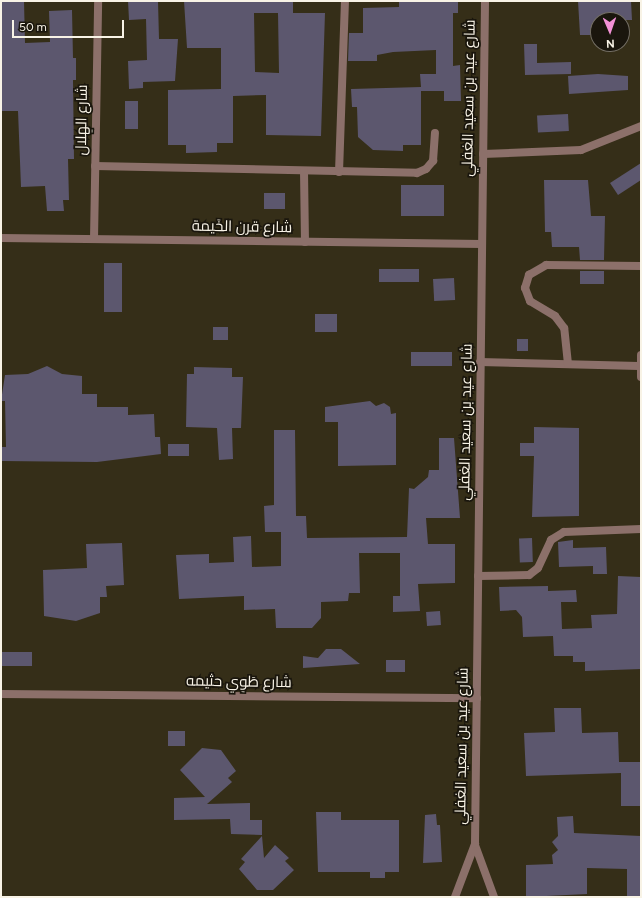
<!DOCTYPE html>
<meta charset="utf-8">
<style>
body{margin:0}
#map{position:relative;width:642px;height:898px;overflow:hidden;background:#352e18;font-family:Figtree,Cairo,sans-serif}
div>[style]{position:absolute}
.building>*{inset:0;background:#5c576e;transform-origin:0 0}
.minor>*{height:8px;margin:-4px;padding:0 4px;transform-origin:4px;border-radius:4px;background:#8c706a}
span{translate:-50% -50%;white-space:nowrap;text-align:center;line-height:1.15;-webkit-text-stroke:3.5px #1a160d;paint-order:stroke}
.street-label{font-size:15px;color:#f8f3e6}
.frame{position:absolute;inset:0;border:2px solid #f8f3e6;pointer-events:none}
.north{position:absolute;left:590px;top:12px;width:40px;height:40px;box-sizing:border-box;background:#1a160d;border:1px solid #736e64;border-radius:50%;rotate:178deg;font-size:11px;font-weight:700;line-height:16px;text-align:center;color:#f8f3e6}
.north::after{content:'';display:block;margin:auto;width:14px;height:18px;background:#f391d6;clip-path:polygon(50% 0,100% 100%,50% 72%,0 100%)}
.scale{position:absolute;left:12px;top:20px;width:112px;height:18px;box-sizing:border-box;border:2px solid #f8f3e6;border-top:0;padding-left:5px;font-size:12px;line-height:14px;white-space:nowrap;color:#f8f3e6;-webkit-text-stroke:3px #1a160d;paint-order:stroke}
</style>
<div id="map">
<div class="building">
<div style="clip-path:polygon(1px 1px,24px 1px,25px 43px,50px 42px,49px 11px,72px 10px,73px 58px,76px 58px,76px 80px,73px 80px,74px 159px,68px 159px,69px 200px,63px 200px,64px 211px,47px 211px,45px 186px,21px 187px,18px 111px,1px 111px)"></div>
<div style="clip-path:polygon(128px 1px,158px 1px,159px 39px,178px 39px,175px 81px,143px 82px,143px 88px,129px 89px,128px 61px,147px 60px,146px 19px,129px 20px)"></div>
<div style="clip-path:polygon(evenodd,184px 1px,293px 1px,293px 13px,325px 13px,321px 136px,266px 135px,266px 95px,233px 96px,233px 143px,217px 143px,217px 152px,186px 153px,186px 145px,168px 145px,168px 90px,221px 89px,221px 48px,187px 48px,184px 1px,254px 13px,278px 13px,279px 73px,255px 72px,254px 13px)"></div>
<div style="clip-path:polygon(399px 1px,458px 1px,458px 13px,453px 13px,453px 66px,460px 65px,461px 101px,444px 101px,444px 91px,421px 91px,421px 145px,403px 145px,403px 151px,373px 150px,358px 137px,357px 107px,352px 107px,351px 89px,421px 87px,420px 74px,436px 74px,436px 50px,393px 52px,377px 55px,377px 61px,348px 61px,349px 33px,363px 33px,363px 8px,399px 7px)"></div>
<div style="clip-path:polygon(578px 1px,631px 1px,632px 20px,598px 20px,598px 35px,580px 35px)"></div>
<div style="clip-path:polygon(524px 44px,537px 44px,537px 63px,571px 62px,571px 74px,525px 75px)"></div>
<div style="clip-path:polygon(598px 74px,628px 76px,628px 90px,569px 94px,568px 76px)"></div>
<div style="left:138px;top:101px;width:28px;height:13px;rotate:90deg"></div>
<div style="left:568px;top:114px;width:17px;height:31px;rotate:87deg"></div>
<div style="clip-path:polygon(641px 163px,641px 180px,618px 195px,610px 183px)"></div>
<div style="clip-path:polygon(544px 180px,588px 180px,591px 216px,605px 216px,604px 260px,580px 260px,579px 247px,552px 247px,551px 232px,545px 232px)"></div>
<div style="left:401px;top:185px;width:43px;height:31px"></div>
<div style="left:285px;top:193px;width:16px;height:21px;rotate:90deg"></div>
<div style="left:122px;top:263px;width:49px;height:18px;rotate:90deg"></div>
<div style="left:419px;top:269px;width:13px;height:40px;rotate:90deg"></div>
<div style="left:580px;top:271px;width:24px;height:13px"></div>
<div style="left:454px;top:278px;width:22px;height:21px;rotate:87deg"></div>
<div style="left:315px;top:314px;width:22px;height:18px"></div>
<div style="left:213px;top:327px;width:15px;height:13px"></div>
<div style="left:517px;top:339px;width:11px;height:12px"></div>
<div style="left:411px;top:352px;width:41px;height:14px"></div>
<div style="clip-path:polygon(47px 366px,62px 374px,82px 376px,82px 394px,97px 394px,97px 407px,128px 407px,128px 415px,154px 414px,155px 437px,160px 437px,161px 454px,97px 462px,1px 461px,1px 447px,6px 447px,5px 401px,1px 401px,5px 375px,28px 374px)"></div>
<div style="clip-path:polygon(194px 367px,232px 368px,232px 377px,243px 377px,241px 428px,232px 428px,233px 459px,219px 460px,217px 428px,186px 427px,187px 374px,194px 374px)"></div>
<div style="clip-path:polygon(370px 401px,376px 406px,384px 403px,390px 407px,391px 414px,396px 413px,396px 465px,338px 466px,338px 422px,325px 422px,325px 407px)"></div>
<div style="clip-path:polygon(534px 427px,579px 428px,579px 516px,532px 517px,534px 456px,520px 456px,520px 443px,534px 443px)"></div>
<div style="clip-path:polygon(274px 430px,295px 430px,296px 516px,306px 516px,307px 538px,407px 537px,409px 488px,414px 489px,428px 477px,429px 470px,439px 470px,439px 438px,454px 438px,460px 518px,426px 518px,428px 544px,455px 544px,455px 583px,418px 584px,420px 611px,393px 612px,393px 596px,400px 596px,400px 553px,359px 553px,360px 593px,349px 593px,348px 601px,321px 602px,321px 618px,312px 628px,276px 628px,275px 609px,244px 610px,244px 596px,179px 599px,176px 555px,209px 554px,209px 563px,234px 562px,233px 537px,251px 536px,252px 567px,281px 566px,281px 532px,265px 532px,264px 506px,274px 505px)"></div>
<div style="left:168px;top:444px;width:21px;height:12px"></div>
<div style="left:532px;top:538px;width:24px;height:13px;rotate:88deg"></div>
<div style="clip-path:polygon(573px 540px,573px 548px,606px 547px,607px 574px,593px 574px,593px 566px,559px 567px,558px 542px)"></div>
<div style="clip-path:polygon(122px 543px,124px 585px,106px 586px,107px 597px,100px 597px,100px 613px,76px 621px,44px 616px,43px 570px,87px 568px,86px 544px)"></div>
<div style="clip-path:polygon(618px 576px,641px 577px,641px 669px,585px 671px,585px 662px,573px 662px,573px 656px,554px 656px,553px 636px,523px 637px,522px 617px,516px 610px,500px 611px,499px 587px,548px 586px,548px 591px,576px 590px,577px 602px,561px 602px,562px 629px,592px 628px,591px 615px,617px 614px)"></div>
<div style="left:440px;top:611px;width:14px;height:14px;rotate:86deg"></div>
<div style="clip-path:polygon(326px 649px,341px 649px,360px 664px,303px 668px,303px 656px,318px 658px)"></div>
<div style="left:1px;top:652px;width:31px;height:14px"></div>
<div style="left:386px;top:660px;width:19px;height:12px"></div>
<div style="clip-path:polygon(554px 708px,581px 708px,582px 733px,618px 732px,619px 762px,641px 762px,641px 806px,621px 806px,621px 773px,526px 776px,524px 733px,555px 732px)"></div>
<div style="left:185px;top:731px;width:15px;height:17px;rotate:90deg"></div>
<div style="clip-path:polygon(202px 748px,221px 750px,236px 771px,228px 778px,232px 782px,207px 804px,250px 803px,250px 820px,262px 820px,262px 835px,231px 834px,230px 819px,174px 820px,174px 798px,205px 797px,180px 770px)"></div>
<div style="clip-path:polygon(316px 812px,341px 812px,341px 820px,399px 820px,399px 872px,385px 872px,385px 878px,370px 878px,370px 872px,318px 872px)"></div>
<div style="clip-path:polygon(436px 814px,437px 825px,440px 825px,442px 862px,423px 863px,425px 815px)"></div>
<div style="clip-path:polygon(573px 816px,574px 833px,641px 836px,641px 897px,627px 897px,627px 869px,587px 868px,587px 894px,526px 897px,526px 865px,553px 864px,552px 855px,558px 850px,552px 842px,558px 836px,557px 817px)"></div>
<div style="clip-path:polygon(262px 836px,264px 858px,275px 845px,289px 858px,285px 861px,294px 870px,273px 890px,257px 890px,239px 869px,245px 862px,241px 859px)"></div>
</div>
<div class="minor">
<div style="left:483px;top:154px;width:98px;rotate:-2.3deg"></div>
<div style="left:581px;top:150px;width:65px;rotate:-21.8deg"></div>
<div style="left:95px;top:166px;width:322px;rotate:1.2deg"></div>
<div style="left:417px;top:173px;width:10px;rotate:-24deg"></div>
<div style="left:426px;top:169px;width:11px;rotate:-49deg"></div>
<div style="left:433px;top:161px;width:28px;rotate:-86deg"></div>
<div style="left:304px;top:171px;width:71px;rotate:89.2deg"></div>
<div style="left:339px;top:172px;width:171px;rotate:-88deg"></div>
<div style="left:1px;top:238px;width:481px;rotate:0.7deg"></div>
<div style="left:94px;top:239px;width:238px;rotate:-89deg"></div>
<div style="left:641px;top:355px;width:22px;rotate:90deg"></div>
<div style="left:480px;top:362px;width:159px;rotate:1.4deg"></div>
<div style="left:568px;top:364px;width:36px;rotate:-96deg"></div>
<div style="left:564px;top:328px;width:15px;rotate:-127deg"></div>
<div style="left:555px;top:316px;width:29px;rotate:-149deg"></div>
<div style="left:530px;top:301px;width:14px;rotate:-111deg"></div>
<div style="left:525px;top:288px;width:14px;rotate:-73deg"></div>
<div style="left:529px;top:275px;width:20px;rotate:-30deg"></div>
<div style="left:546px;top:265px;width:95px;rotate:0.6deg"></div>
<div style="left:478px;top:576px;width:51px;rotate:-1.1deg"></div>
<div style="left:529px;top:575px;width:11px;rotate:-38deg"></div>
<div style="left:538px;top:568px;width:31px;rotate:-65deg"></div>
<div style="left:551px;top:540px;width:15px;rotate:-32deg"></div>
<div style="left:564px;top:532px;width:77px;rotate:-2.2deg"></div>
<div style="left:1px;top:694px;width:476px;rotate:0.5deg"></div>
<div style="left:475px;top:845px;width:55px;rotate:69.9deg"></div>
<div style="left:455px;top:897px;width:57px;rotate:-69.3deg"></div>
<div style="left:475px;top:844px;width:843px;rotate:-89.32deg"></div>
</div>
<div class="street-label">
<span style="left:469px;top:98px;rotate:-89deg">شارع عيد بن سعيد الغفلي</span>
<span style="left:82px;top:120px;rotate:-89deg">شارع الهِلال</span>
<span style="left:242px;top:227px;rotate:1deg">شارع قرن الخَيمة</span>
<span style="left:466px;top:422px;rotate:-89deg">شارع عيد بن سعيد الغفلي</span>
<span style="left:239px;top:682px;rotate:1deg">شارع طَوِي حثيمه</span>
<span style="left:462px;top:746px;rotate:-89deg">شارع عيد بن سعيد الغفلي</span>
</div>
<div class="frame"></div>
<div class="north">N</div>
<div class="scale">50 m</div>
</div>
